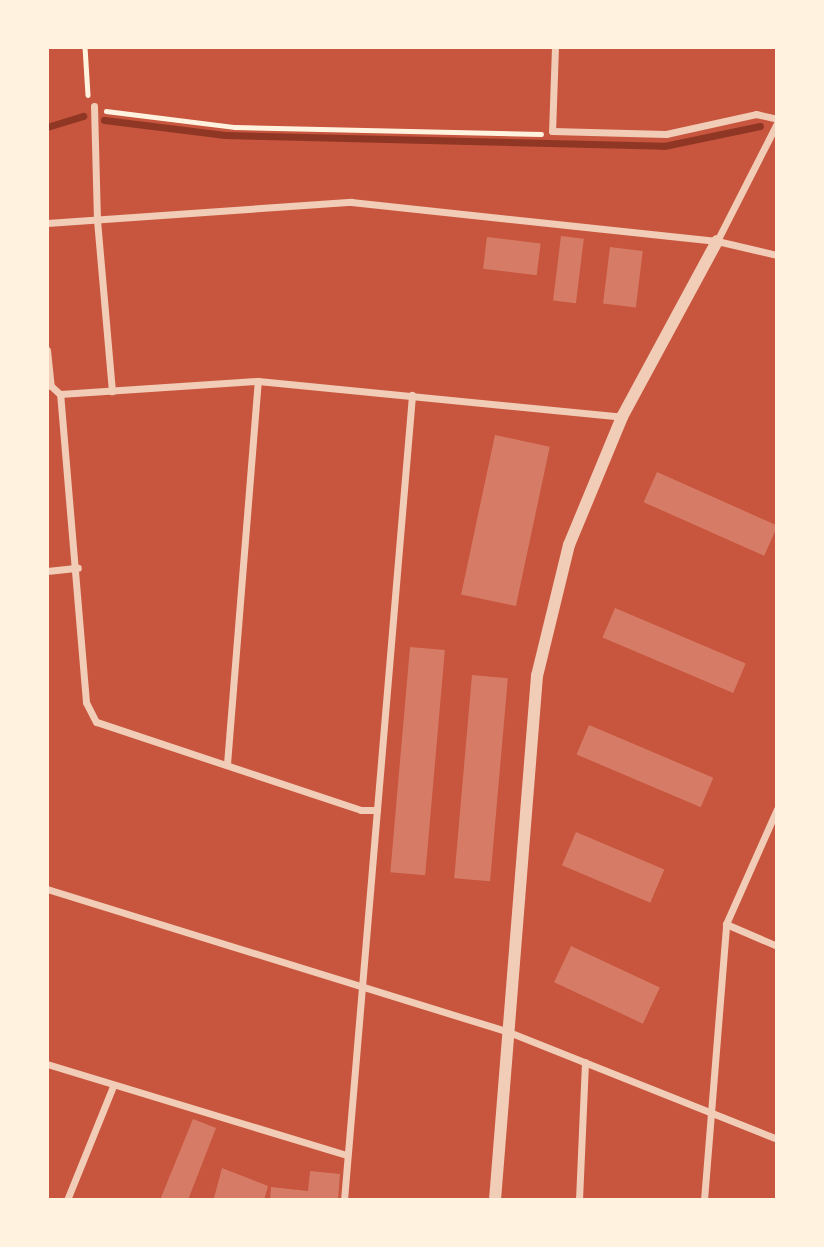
<!DOCTYPE html>
<style>
body{margin:0}
#map{position:relative;width:824px;height:1247px;overflow:hidden;background:#c8553d;font-family:"Public Sans",sans-serif}
div>[style]{position:absolute}
.stream>*{height:7px;margin:-3.5px;padding:0 3.5px;transform-origin:3.5px;border-radius:3.5px;background:#8f3625}
.building>*{inset:0;background:#d67c66;transform-origin:0 0}
.path>*{height:4.5px;margin:-2.25px;padding:0 2.25px;transform-origin:2.25px;border-radius:2.25px;background:#fff3e0}
.minor>*{height:7px;margin:-3.5px;padding:0 3.5px;transform-origin:3.5px;border-radius:3.5px;background:#f1ccb7}
.tertiary>*{height:12px;margin:-6px;padding:0 6px;transform-origin:6px;border-radius:6px;background:#f1ccb7}
span{translate:-50% -50%;white-space:nowrap;text-align:center;line-height:1.15;-webkit-text-stroke:6px #fff3e0;paint-order:stroke}
.frame{position:absolute;inset:0;border:49px solid #fff3e0;pointer-events:none}
</style>
<div id="map">
<div class="stream">
<div style="left:104px;top:120px;width:122px;rotate:7.1deg"></div>
<div style="left:225px;top:135px;width:439px;rotate:1.4deg"></div>
<div style="left:664px;top:146px;width:98px;rotate:-11.8deg"></div>
<div style="left:47px;top:127px;width:38px;rotate:-17deg"></div>
</div>
<div class="building">
<div style="left:561px;top:236px;width:23px;height:65px;rotate:7deg"></div>
<div style="left:487px;top:237px;width:54px;height:32px;rotate:7deg"></div>
<div style="left:610px;top:247px;width:33px;height:57px;rotate:7deg"></div>
<div style="left:495px;top:435px;width:56px;height:163px;rotate:12deg"></div>
<div style="left:657px;top:472px;width:132px;height:33px;rotate:24deg"></div>
<div style="left:615px;top:608px;width:142px;height:32px;rotate:23deg"></div>
<div style="left:410px;top:647px;width:35px;height:226px;rotate:5deg"></div>
<div style="left:472px;top:675px;width:36px;height:204px;rotate:5deg"></div>
<div style="left:589px;top:725px;width:135px;height:32px;rotate:23deg"></div>
<div style="left:576px;top:832px;width:96px;height:36px;rotate:23deg"></div>
<div style="left:571px;top:946px;width:98px;height:40px;rotate:25deg"></div>
<div style="clip-path:polygon(193px 1119px,216px 1128px,188px 1200px,160px 1200px)"></div>
<div style="clip-path:polygon(222px 1168px,268px 1186px,264px 1200px,214px 1198px)"></div>
<div style="clip-path:polygon(310px 1171px,340px 1174px,338px 1200px,270px 1200px,271px 1187px,308px 1191px)"></div>
</div>
<div class="path">
<div style="left:85px;top:47px;width:48px;rotate:86.4deg"></div>
<div style="left:106px;top:111px;width:130px;rotate:7.1deg"></div>
<div style="left:235px;top:127px;width:306px;rotate:1.3deg"></div>
</div>
<div class="minor">
<div style="left:555px;top:47px;width:84px;rotate:92deg"></div>
<div style="left:552px;top:131px;width:114px;rotate:1.5deg"></div>
<div style="left:666px;top:134px;width:92px;rotate:-12.5deg"></div>
<div style="left:756px;top:114px;width:22px;rotate:13deg"></div>
<div style="left:94px;top:106px;width:114px;rotate:88.5deg"></div>
<div style="left:97px;top:220px;width:172px;rotate:85deg"></div>
<div style="left:47px;top:223px;width:305px;rotate:-4deg"></div>
<div style="left:351px;top:202px;width:368px;rotate:6.1deg"></div>
<div style="left:717px;top:241px;width:62px;rotate:13.1deg"></div>
<div style="left:717px;top:241px;width:132px;rotate:-63deg"></div>
<div style="left:47px;top:350px;width:36px;rotate:84deg"></div>
<div style="left:51px;top:386px;width:12px;rotate:42deg"></div>
<div style="left:47px;top:571px;width:31px;rotate:-6deg"></div>
<div style="left:227px;top:764px;width:384px;rotate:-85.4deg"></div>
<div style="left:377px;top:810px;width:16px;rotate:180deg"></div>
<div style="left:361px;top:810px;width:279px;rotate:-161.6deg"></div>
<div style="left:96px;top:722px;width:22px;rotate:-117deg"></div>
<div style="left:86px;top:702px;width:309px;rotate:-94.8deg"></div>
<div style="left:60px;top:394px;width:198px;rotate:-3.8deg"></div>
<div style="left:258px;top:381px;width:366px;rotate:5.6deg"></div>
<div style="left:47px;top:889px;width:480px;rotate:17.2deg"></div>
<div style="left:506px;top:1031px;width:292px;rotate:21.7deg"></div>
<div style="left:726px;top:924px;width:56px;rotate:23.3deg"></div>
<div style="left:47px;top:1064px;width:313px;rotate:16.9deg"></div>
<div style="left:67px;top:1200px;width:123px;rotate:-68deg"></div>
<div style="left:344px;top:1200px;width:808px;rotate:-85.17deg"></div>
<div style="left:579px;top:1200px;width:138px;rotate:-87.5deg"></div>
<div style="left:704px;top:1200px;width:277px;rotate:-85.4deg"></div>
<div style="left:726px;top:924px;width:126px;rotate:-66.1deg"></div>
</div>
<div class="tertiary">
<div style="left:495px;top:1200px;width:526px;rotate:-85.42deg"></div>
<div style="left:537px;top:676px;width:135px;rotate:-76.3deg"></div>
<div style="left:569px;top:545px;width:139px;rotate:-67.5deg"></div>
<div style="left:622px;top:417px;width:200px;rotate:-61.6deg"></div>
</div>
<div class="frame"></div>
</div>
